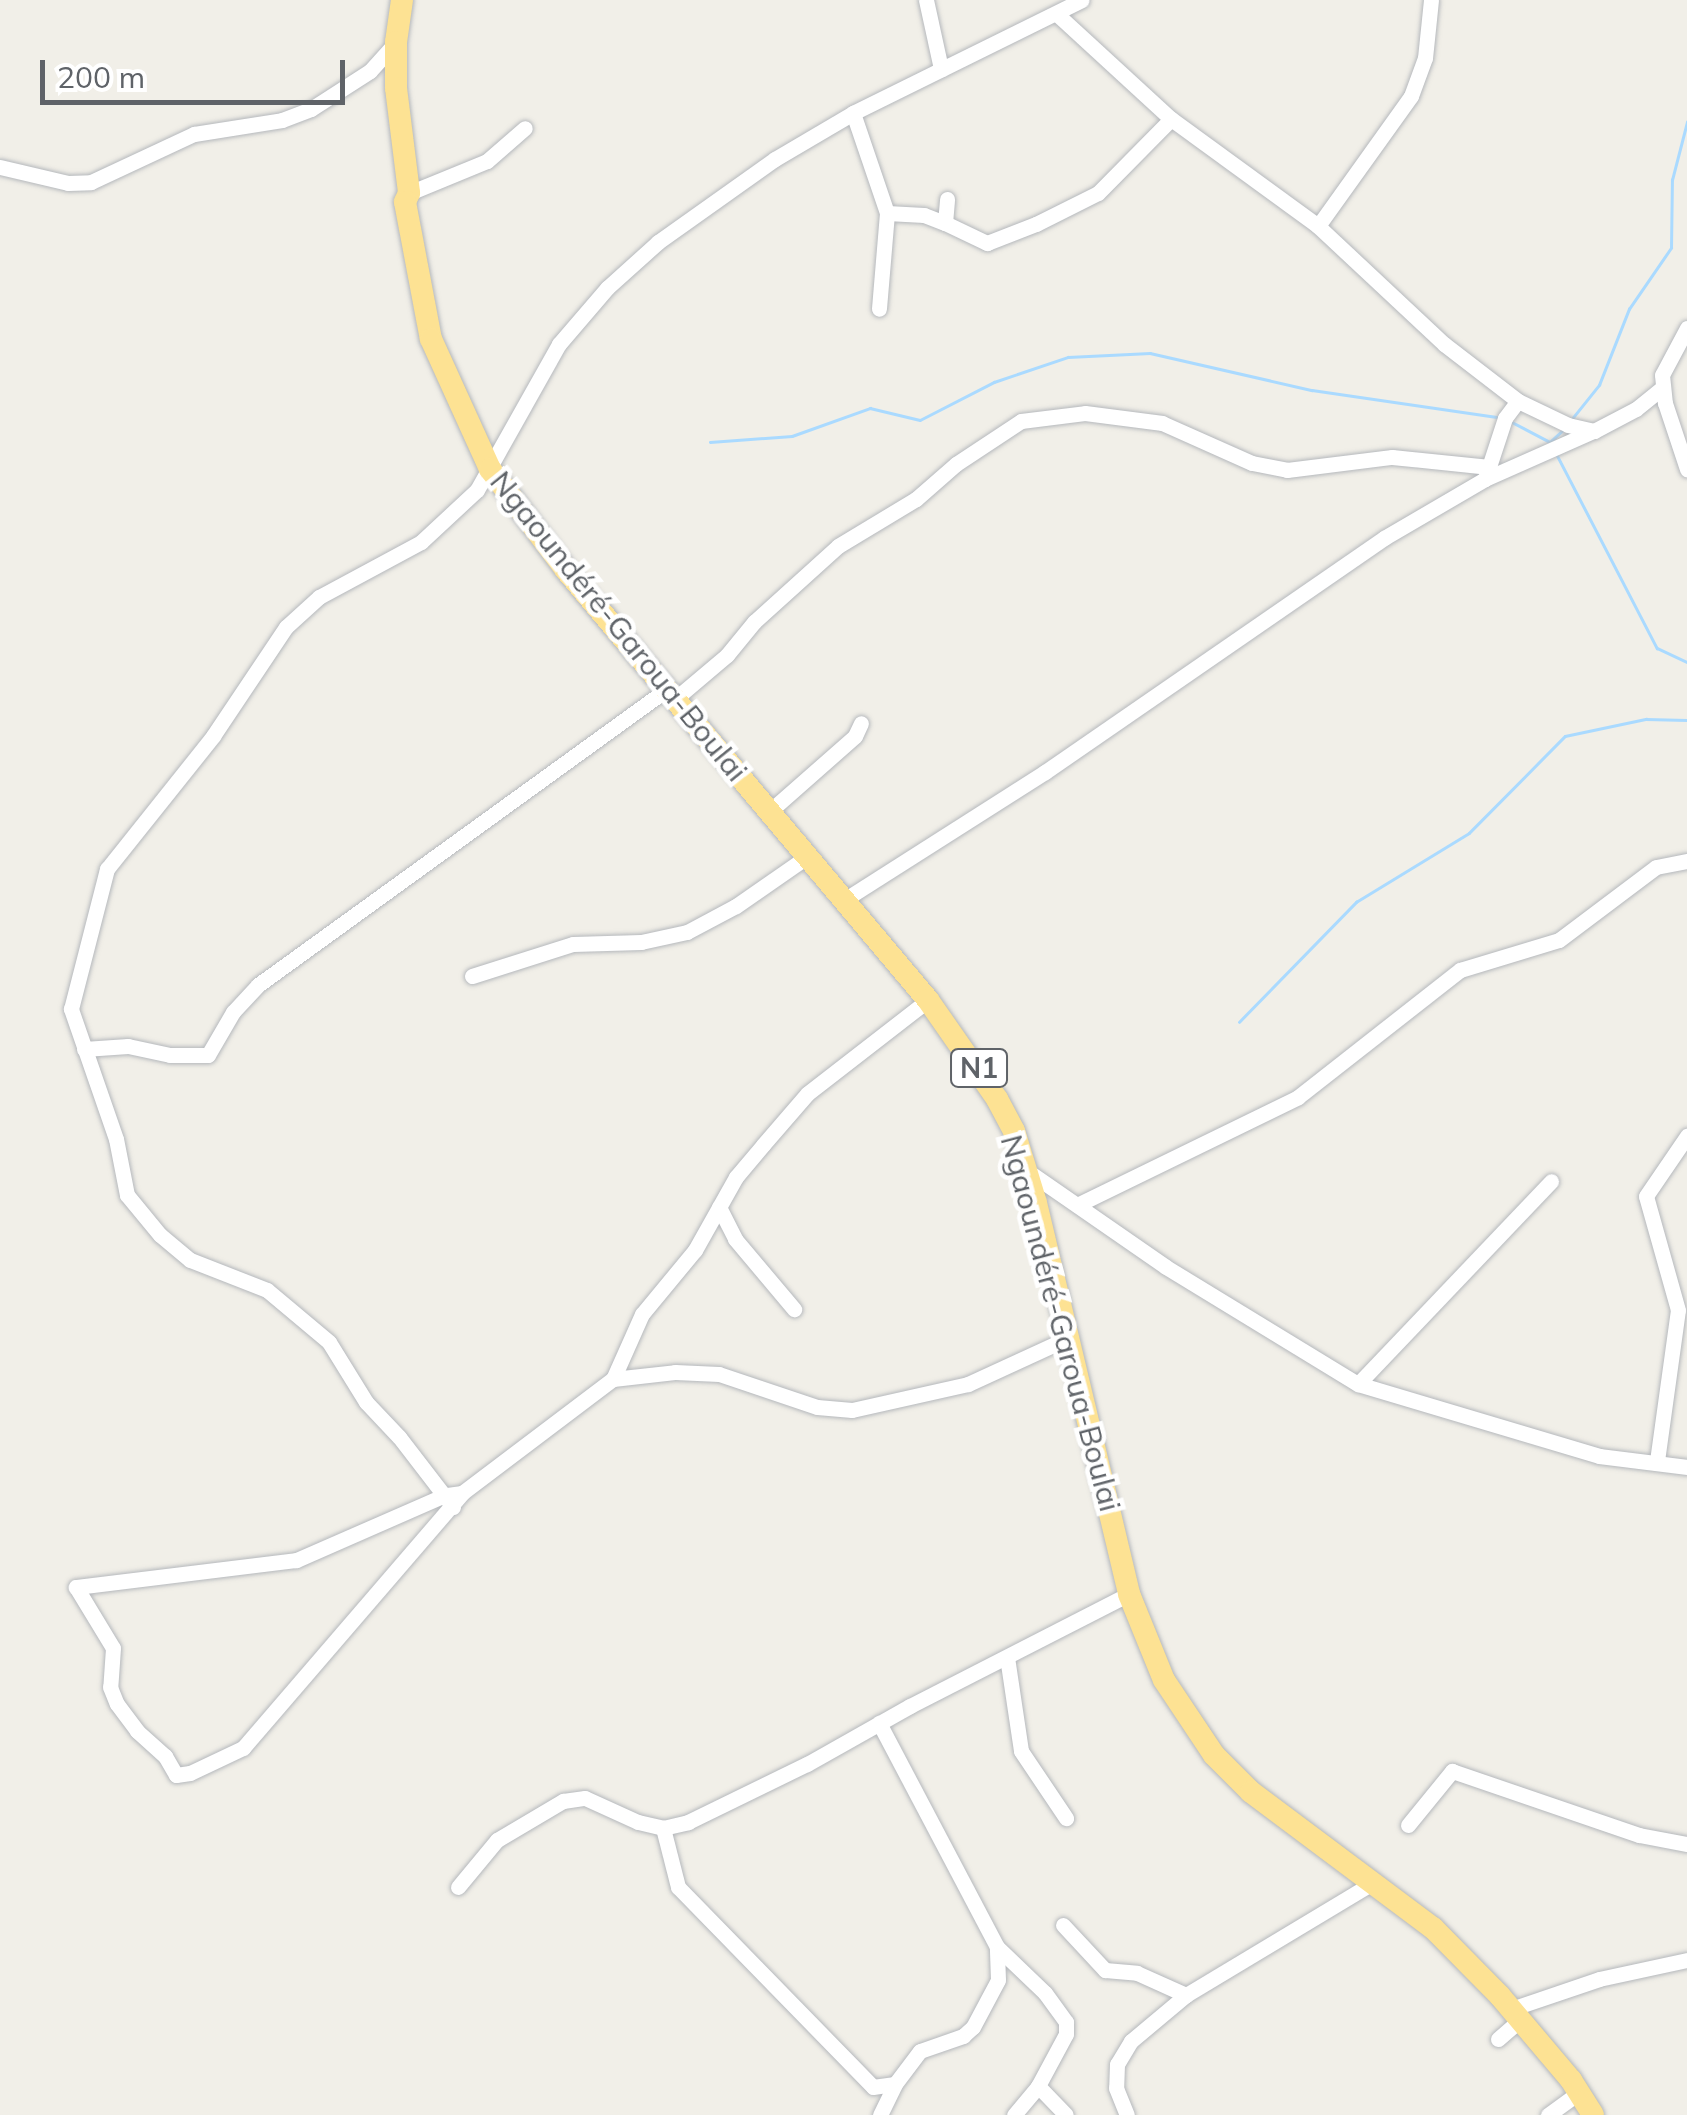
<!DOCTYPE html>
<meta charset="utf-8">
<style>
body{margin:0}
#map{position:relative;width:1687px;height:2115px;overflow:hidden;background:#f1efe8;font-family:Mulish,sans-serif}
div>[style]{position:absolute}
.stream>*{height:2.5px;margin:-1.25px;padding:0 1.25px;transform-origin:1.25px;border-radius:1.25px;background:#aadaff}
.roads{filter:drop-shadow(0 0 2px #b5b8bc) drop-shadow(0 0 2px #b5b8bc)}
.minor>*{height:15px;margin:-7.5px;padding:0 7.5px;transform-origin:7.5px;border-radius:7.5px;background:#fff}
.highway>*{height:22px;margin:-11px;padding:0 11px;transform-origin:11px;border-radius:11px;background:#fde293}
span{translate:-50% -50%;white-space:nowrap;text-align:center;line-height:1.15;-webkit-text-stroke:9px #fff;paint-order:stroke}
.shield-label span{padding:2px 8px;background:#fff;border:2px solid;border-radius:8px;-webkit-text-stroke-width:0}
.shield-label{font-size:28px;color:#5f6368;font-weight:700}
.street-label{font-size:30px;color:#5f6368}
.scale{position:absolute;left:40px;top:60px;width:305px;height:45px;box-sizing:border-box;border:5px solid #5f6368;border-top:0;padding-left:12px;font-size:30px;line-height:35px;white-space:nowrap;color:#5f6368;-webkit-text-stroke:8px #fff;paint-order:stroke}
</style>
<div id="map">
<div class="stream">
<div style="left:1571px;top:420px;width:45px;rotate:-51.3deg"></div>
<div style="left:1599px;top:385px;width:82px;rotate:-68.5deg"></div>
<div style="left:1629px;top:309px;width:74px;rotate:-55.5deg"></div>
<div style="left:1671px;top:248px;width:68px;rotate:-89.2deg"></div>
<div style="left:1672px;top:180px;width:60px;rotate:-75.5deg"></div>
<div style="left:1510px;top:421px;width:45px;rotate:27.7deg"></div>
<div style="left:710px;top:442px;width:82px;rotate:-4.2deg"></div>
<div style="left:792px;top:436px;width:83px;rotate:-19.7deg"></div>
<div style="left:870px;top:408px;width:51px;rotate:13.5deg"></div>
<div style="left:920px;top:420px;width:83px;rotate:-27.2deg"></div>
<div style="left:994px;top:382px;width:78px;rotate:-18.7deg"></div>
<div style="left:1068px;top:357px;width:82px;rotate:-2.8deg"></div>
<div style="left:1150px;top:353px;width:166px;rotate:12.9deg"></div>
<div style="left:1312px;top:390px;width:188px;rotate:8.3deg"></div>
<div style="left:1550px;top:442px;width:18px;rotate:-43deg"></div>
<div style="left:1556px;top:453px;width:220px;rotate:62.6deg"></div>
<div style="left:1657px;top:648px;width:33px;rotate:25deg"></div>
<div style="left:1239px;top:1022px;width:168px;rotate:-45.7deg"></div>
<div style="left:1356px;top:902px;width:132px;rotate:-31.4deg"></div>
<div style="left:1469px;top:833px;width:136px;rotate:-45.3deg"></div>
<div style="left:1565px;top:736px;width:83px;rotate:-11.9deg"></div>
<div style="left:1646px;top:719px;width:41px;rotate:1.4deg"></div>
</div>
<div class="roads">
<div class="minor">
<div style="left:926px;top:0;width:71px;rotate:77.7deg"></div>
<div style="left:853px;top:113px;width:106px;rotate:71.2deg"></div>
<div style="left:887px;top:213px;width:96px;rotate:94.8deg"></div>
<div style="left:0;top:167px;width:70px;rotate:13.2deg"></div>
<div style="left:68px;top:183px;width:23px;rotate:-2deg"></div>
<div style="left:91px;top:182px;width:114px;rotate:-25deg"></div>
<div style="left:194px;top:134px;width:89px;rotate:-9deg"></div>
<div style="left:282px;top:120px;width:31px;rotate:-21deg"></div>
<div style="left:311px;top:109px;width:70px;rotate:-32.8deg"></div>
<div style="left:370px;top:71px;width:39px;rotate:-48deg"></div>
<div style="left:409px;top:193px;width:84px;rotate:-22.3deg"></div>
<div style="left:487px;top:161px;width:50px;rotate:-41deg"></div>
<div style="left:887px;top:213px;width:37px;rotate:3deg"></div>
<div style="left:924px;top:215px;width:22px;rotate:21deg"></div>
<div style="left:945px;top:223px;width:24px;rotate:-85deg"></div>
<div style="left:945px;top:223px;width:47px;rotate:25.5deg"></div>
<div style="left:987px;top:243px;width:53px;rotate:-21.2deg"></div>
<div style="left:1036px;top:224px;width:69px;rotate:-26.6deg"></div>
<div style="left:1098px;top:193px;width:104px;rotate:-45.4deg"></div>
<div style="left:1318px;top:226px;width:160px;rotate:-54.4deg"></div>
<div style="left:1411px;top:96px;width:40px;rotate:-69.8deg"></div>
<div style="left:1425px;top:58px;width:58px;rotate:-84.1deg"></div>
<div style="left:1687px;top:328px;width:53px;rotate:118deg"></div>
<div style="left:1662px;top:375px;width:28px;rotate:84deg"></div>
<div style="left:1665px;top:403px;width:70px;rotate:71.6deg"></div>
<div style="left:1518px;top:401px;width:55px;rotate:25.6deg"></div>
<div style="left:1568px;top:425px;width:27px;rotate:13deg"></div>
<div style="left:1594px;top:431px;width:47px;rotate:-27.6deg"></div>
<div style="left:1636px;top:409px;width:33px;rotate:-39deg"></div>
<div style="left:1485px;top:479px;width:116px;rotate:-23.9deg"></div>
<div style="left:675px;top:699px;width:68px;rotate:-40.2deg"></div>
<div style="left:727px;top:655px;width:43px;rotate:-50.7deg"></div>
<div style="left:754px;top:622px;width:113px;rotate:-42.1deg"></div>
<div style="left:838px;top:546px;width:91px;rotate:-31.1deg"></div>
<div style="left:916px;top:499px;width:53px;rotate:-41.2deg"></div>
<div style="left:956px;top:464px;width:78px;rotate:-33.5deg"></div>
<div style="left:1021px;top:421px;width:64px;rotate:-7.1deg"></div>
<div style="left:1085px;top:413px;width:78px;rotate:7.4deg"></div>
<div style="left:1162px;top:423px;width:98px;rotate:24deg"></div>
<div style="left:1252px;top:463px;width:36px;rotate:11deg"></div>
<div style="left:1287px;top:470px;width:106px;rotate:-7.1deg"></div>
<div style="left:1392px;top:457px;width:98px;rotate:5.9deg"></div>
<div style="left:770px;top:811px;width:113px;rotate:-41.4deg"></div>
<div style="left:855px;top:736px;width:14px;rotate:-65deg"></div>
<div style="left:844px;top:900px;width:238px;rotate:-32.5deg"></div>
<div style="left:1045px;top:772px;width:412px;rotate:-34.6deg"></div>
<div style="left:1384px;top:538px;width:117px;rotate:-30.3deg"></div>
<div style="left:1485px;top:479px;width:64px;rotate:-71.8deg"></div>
<div style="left:1505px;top:418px;width:21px;rotate:-53deg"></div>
<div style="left:1518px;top:401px;width:93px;rotate:-142.4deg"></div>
<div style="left:1444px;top:344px;width:173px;rotate:-136.9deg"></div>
<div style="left:1318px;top:226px;width:182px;rotate:-143.9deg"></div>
<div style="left:1171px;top:119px;width:154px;rotate:-137.4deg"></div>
<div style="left:472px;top:976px;width:106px;rotate:-17.6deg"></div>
<div style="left:573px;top:944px;width:68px;rotate:-1.7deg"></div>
<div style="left:641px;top:942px;width:47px;rotate:-12.3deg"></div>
<div style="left:687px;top:932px;width:55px;rotate:-28deg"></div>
<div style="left:736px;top:906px;width:88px;rotate:-34.8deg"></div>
<div style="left:928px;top:1000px;width:153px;rotate:142.2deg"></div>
<div style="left:807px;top:1094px;width:67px;rotate:130.8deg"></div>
<div style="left:763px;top:1145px;width:42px;rotate:130.2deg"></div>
<div style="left:736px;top:1177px;width:84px;rotate:119.3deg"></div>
<div style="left:695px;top:1250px;width:83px;rotate:129.6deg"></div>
<div style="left:642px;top:1314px;width:71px;rotate:114deg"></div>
<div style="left:613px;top:1379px;width:62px;rotate:-6.4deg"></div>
<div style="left:675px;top:1372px;width:44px;rotate:2.6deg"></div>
<div style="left:719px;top:1374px;width:103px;rotate:18.6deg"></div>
<div style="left:817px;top:1407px;width:35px;rotate:5deg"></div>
<div style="left:852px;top:1410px;width:119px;rotate:-12.6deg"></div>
<div style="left:968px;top:1384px;width:112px;rotate:-24.7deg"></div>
<div style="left:84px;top:1049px;width:44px;rotate:-3.9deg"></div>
<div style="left:128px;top:1046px;width:43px;rotate:12.1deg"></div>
<div style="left:170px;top:1055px;width:38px"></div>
<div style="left:208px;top:1055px;width:50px;rotate:-59.8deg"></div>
<div style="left:233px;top:1012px;width:37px;rotate:-47deg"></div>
<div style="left:258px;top:985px;width:505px;rotate:-35.89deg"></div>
<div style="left:1026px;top:1170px;width:170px;rotate:34.7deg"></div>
<div style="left:1166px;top:1267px;width:225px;rotate:31.4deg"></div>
<div style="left:1358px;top:1384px;width:252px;rotate:16.6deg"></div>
<div style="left:1599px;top:1456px;width:89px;rotate:7.1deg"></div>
<div style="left:1077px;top:1205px;width:246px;rotate:-26deg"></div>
<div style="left:1298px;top:1097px;width:206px;rotate:-38.1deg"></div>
<div style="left:1460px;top:970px;width:103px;rotate:-16.9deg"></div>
<div style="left:1559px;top:940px;width:121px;rotate:-37deg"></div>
<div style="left:1656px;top:867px;width:32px;rotate:-11deg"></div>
<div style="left:719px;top:1207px;width:36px;rotate:63deg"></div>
<div style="left:735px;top:1239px;width:92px;rotate:49.9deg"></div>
<div style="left:1358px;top:1384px;width:280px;rotate:-46.4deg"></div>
<div style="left:1657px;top:1461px;width:152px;rotate:-82.1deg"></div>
<div style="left:1678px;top:1310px;width:118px;rotate:-105.7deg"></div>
<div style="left:1646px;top:1196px;width:73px;rotate:-55.7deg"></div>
<div style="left:462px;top:1493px;width:17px;rotate:173deg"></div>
<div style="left:445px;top:1495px;width:163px;rotate:156.4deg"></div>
<div style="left:296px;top:1560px;width:222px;rotate:173deg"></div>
<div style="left:76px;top:1587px;width:71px;rotate:58.8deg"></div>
<div style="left:113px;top:1648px;width:39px;rotate:94deg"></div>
<div style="left:110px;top:1687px;width:18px;rotate:68deg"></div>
<div style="left:117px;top:1704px;width:34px;rotate:53deg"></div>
<div style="left:137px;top:1731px;width:38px;rotate:42deg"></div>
<div style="left:165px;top:1756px;width:22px;rotate:60deg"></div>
<div style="left:176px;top:1775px;width:14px;rotate:-8deg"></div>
<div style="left:190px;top:1773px;width:59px;rotate:-25.3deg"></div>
<div style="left:243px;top:1748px;width:336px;rotate:-49.3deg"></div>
<div style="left:462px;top:1493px;width:189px;rotate:-37.1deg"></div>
<div style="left:453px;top:1507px;width:88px;rotate:-127.6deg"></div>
<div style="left:399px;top:1437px;width:48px;rotate:-133.3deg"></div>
<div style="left:366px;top:1402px;width:70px;rotate:-121.7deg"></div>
<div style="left:329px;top:1342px;width:81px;rotate:-140deg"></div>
<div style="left:267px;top:1290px;width:83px;rotate:-158.7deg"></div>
<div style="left:190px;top:1260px;width:39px;rotate:-140deg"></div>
<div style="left:160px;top:1235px;width:52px;rotate:-129.5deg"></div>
<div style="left:127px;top:1195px;width:57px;rotate:-101.1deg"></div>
<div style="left:116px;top:1139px;width:138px;rotate:-109.1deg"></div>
<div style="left:71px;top:1009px;width:145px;rotate:-75.6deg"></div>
<div style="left:107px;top:869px;width:170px;rotate:-51.4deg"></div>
<div style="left:213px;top:736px;width:131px;rotate:-56.2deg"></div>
<div style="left:286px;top:627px;width:45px;rotate:-42.3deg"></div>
<div style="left:319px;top:597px;width:116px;rotate:-28.3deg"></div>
<div style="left:421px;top:542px;width:76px;rotate:-42.9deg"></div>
<div style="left:477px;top:490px;width:167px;rotate:-60.7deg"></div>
<div style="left:559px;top:344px;width:74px;rotate:-49.4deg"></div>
<div style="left:607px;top:288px;width:69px;rotate:-42deg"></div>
<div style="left:658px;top:242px;width:143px;rotate:-35.4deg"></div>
<div style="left:775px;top:159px;width:91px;rotate:-30.5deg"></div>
<div style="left:853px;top:113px;width:255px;rotate:-26.3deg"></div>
<div style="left:1007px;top:1657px;width:95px;rotate:81.5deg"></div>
<div style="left:1021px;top:1751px;width:81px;rotate:56.1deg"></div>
<div style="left:879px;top:1723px;width:253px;rotate:62.2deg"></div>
<div style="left:997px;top:1947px;width:66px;rotate:43.8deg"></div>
<div style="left:1045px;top:1993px;width:36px;rotate:54deg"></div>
<div style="left:1066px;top:2022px;width:12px;rotate:90deg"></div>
<div style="left:1066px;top:2034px;width:59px;rotate:118.3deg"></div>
<div style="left:1038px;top:2086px;width:40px;rotate:46deg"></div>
<div style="left:1408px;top:1825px;width:70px;rotate:-50.8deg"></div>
<div style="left:1452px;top:1771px;width:198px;rotate:18.9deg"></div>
<div style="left:1639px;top:1835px;width:49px;rotate:10.6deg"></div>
<div style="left:663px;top:1828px;width:61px;rotate:75.7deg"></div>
<div style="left:678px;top:1887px;width:279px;rotate:45.7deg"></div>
<div style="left:873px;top:2087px;width:22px;rotate:-8deg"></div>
<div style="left:458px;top:1887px;width:61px;rotate:-50.3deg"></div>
<div style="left:497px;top:1840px;width:77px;rotate:-30.6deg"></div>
<div style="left:563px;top:1801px;width:22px;rotate:-8deg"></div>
<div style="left:585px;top:1798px;width:58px;rotate:24.4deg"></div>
<div style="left:638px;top:1822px;width:26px;rotate:13deg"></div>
<div style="left:663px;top:1828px;width:26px;rotate:-13deg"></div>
<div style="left:688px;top:1822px;width:132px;rotate:-26deg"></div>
<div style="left:807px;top:1764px;width:118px;rotate:-29.4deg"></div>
<div style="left:910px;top:1706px;width:246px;rotate:-27.1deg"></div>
<div style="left:1063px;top:1925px;width:62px;rotate:47deg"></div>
<div style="left:1105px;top:1970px;width:32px;rotate:5deg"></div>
<div style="left:1137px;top:1973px;width:54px;rotate:24.2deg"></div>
<div style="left:1186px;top:1995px;width:72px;rotate:140.1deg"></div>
<div style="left:1131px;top:2041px;width:27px;rotate:121deg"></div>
<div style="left:1117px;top:2064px;width:24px;rotate:92deg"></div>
<div style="left:1116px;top:2088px;width:29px;rotate:68deg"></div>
<div style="left:1186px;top:1995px;width:216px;rotate:-31deg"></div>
<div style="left:1511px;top:2009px;width:93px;rotate:-18.8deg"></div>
<div style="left:1599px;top:1979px;width:90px;rotate:-12.2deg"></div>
<div style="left:1498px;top:2039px;width:29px;rotate:-41deg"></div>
<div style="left:880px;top:2115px;width:34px;rotate:-64deg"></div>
<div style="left:895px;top:2084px;width:41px;rotate:-52.9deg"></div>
<div style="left:920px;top:2051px;width:46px;rotate:-19.2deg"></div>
<div style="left:963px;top:2036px;width:13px;rotate:-42deg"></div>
<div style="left:973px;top:2027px;width:53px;rotate:-62deg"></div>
<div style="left:998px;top:1980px;width:33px;rotate:-92deg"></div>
<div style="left:1014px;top:2115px;width:38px;rotate:-50deg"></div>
<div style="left:1548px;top:2115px;width:39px;rotate:-36deg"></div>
</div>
<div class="highway">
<div style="left:402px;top:0;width:42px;rotate:98.1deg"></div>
<div style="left:396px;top:42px;width:46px;rotate:90deg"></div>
<div style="left:396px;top:88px;width:106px;rotate:82.9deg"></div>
<div style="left:409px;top:193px;width:10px;rotate:114deg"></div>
<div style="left:405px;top:202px;width:139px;rotate:79.3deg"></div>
<div style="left:431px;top:339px;width:143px;rotate:65.6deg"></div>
<div style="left:490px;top:469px;width:126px;rotate:53deg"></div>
<div style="left:566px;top:570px;width:562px;rotate:49.91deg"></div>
<div style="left:928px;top:1000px;width:121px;rotate:55.1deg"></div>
<div style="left:997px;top:1099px;width:36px;rotate:62deg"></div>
<div style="left:1014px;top:1131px;width:75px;rotate:73deg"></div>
<div style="left:1036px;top:1203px;width:402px;rotate:76.6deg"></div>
<div style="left:1129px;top:1594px;width:93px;rotate:67.9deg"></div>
<div style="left:1164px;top:1680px;width:90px;rotate:56.3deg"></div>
<div style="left:1214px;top:1755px;width:52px;rotate:45deg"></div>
<div style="left:1251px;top:1792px;width:227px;rotate:36.8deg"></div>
<div style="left:1433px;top:1928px;width:95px;rotate:45.4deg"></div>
<div style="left:1500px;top:1996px;width:110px;rotate:49.8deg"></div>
<div style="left:1571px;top:2080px;width:41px;rotate:57.8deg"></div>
</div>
</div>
<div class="shield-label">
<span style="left:979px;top:1068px">N1</span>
</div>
<div class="street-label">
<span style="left:619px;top:626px;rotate:51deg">Ngaoundéré-Garoua-Boulai</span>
<span style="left:1061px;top:1323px;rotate:75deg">Ngaoundéré-Garoua-Boulai</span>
</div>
<div class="scale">200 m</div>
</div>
